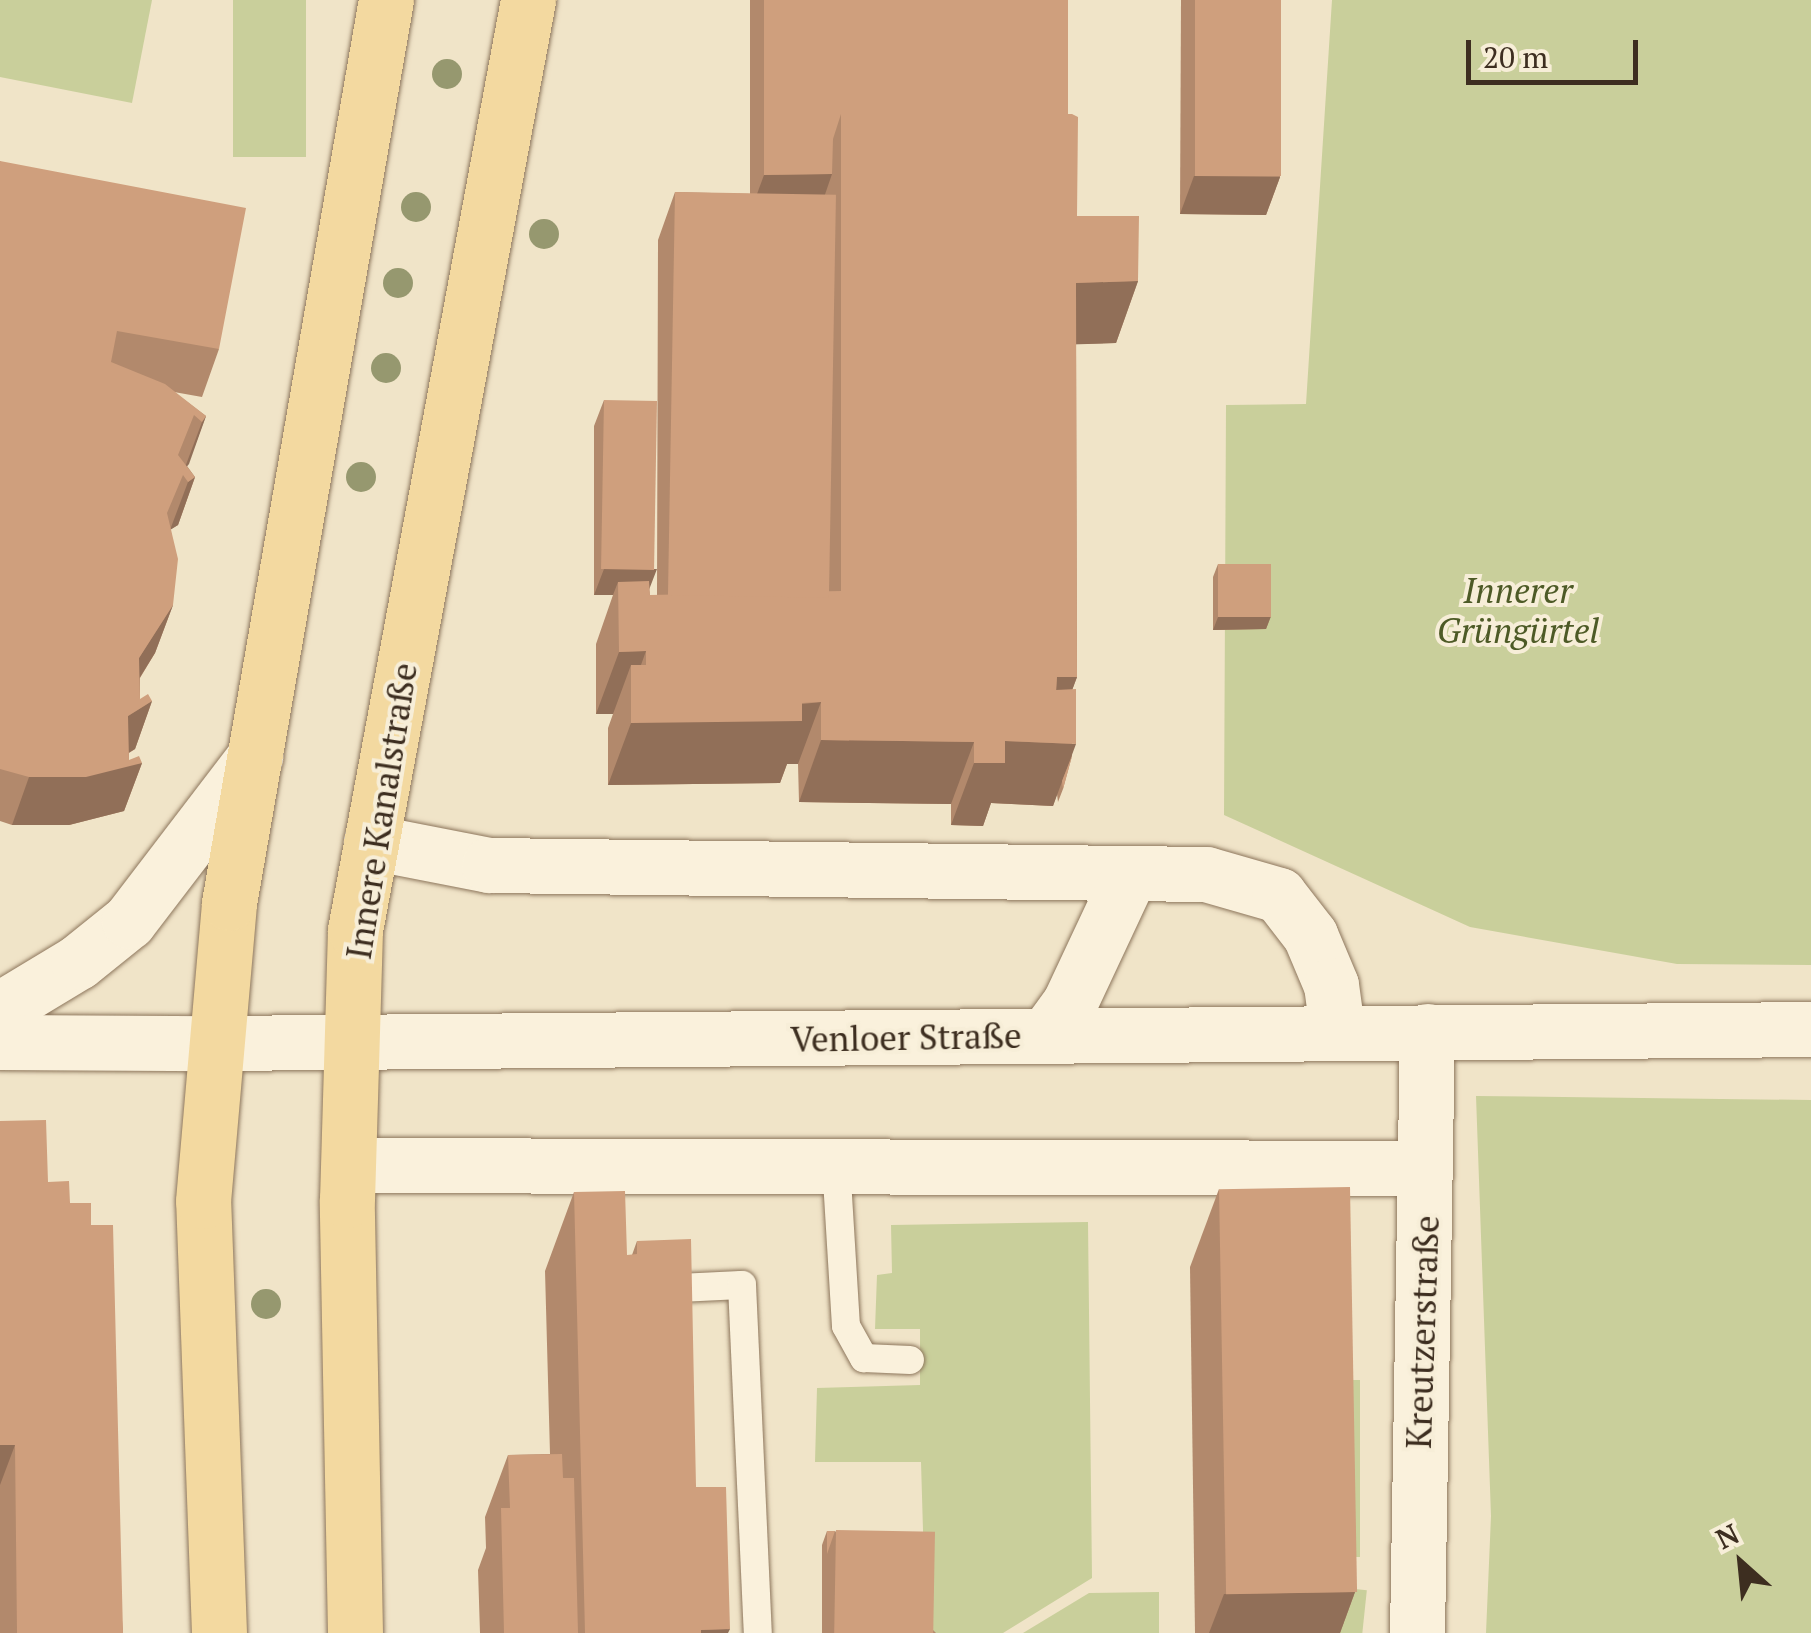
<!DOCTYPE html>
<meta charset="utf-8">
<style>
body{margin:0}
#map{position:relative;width:1811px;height:1633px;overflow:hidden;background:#f0e4c8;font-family:"PT Serif",serif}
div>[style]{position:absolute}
.green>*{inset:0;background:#c9cf9b;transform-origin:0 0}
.roads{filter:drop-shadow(0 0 2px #8d765c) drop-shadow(0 0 2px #8d765c)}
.service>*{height:28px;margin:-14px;padding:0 14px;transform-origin:14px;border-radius:14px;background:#faf1dc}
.minor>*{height:55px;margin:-27.5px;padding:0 27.5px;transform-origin:27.5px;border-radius:27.5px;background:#faf1dc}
.tertiary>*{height:55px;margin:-27.5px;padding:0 27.5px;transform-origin:27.5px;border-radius:27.5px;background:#faf1dc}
.primary>*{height:55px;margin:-27.5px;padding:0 27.5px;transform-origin:27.5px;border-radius:27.5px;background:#f3d9a0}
.trees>*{width:30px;height:30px;margin:-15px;border-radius:50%;background:#96986f}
.wall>*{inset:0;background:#b2896c}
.shaded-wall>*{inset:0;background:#916f58}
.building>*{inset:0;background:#cf9f7d;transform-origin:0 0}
span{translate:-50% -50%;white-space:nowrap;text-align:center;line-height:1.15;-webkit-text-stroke:8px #f7eed8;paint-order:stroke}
.park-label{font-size:35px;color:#4d5a26;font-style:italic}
.street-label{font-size:35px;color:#3d2e20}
.north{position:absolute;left:1691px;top:1513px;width:100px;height:100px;-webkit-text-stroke:8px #f7eed8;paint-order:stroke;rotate:333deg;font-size:28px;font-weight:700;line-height:40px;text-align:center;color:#3d2e20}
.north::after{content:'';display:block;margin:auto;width:35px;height:45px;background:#3d2e20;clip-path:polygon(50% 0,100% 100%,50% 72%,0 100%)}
.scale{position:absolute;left:1466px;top:40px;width:172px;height:45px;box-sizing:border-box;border:5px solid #3d2e20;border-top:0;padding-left:12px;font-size:30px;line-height:35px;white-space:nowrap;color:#3d2e20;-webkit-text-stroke:8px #f7eed8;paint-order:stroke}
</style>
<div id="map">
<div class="green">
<div style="clip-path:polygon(0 0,152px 0,132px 103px,0 77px)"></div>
<div style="left:233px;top:0;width:73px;height:157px"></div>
<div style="clip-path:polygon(1332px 0,1811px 0,1811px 965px,1677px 964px,1470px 927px,1224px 815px,1226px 405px,1306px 404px)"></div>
<div style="clip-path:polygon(1476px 1096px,1811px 1100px,1811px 1633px,1486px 1633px,1491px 1516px)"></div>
<div style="clip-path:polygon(1088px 1222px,1092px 1578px,1003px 1633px,926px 1633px,921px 1462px,815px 1462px,817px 1388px,920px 1385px,920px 1329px,875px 1329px,877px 1275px,892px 1273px,891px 1225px)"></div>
<div style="left:1331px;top:1380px;width:29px;height:177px"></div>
<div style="left:1336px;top:1587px;width:31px;height:46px;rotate:6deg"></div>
<div style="clip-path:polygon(1159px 1592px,1159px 1633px,1023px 1633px,1089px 1593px)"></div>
</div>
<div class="roads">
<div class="service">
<div style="left:836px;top:1163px;width:163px;rotate:86.5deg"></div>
<div style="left:846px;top:1326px;width:37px;rotate:61deg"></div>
<div style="left:864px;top:1358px;width:46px;rotate:2.5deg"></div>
<div style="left:657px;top:1289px;width:85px;rotate:-2.7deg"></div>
<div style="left:742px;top:1285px;width:348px;rotate:87.4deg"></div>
</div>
<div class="minor">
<div style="left:0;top:1009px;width:91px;rotate:-31.1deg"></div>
<div style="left:78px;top:962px;width:65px;rotate:-38.8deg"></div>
<div style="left:129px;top:921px;width:208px;rotate:-52.6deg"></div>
<div style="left:0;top:1042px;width:215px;rotate:0.3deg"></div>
<div style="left:350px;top:1165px;width:1074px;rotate:0.16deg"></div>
<div style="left:1417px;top:1633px;width:602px;rotate:-89.05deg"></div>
</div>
<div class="tertiary">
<div style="left:371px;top:842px;width:120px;rotate:11deg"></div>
<div style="left:489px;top:865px;width:717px;rotate:0.72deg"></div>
<div style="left:1206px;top:874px;width:76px;rotate:16deg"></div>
<div style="left:1279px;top:895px;width:51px;rotate:52.2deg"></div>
<div style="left:1310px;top:935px;width:54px;rotate:67.2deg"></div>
<div style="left:1331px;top:985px;width:44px;rotate:82.2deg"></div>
<div style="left:1047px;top:1034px;width:39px;rotate:-54deg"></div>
<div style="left:1070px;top:1002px;width:141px;rotate:-64.9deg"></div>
<div style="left:215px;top:1043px;width:1596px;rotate:-0.5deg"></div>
</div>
<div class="primary">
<div style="left:219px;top:1633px;width:432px;rotate:-92.1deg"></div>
<div style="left:203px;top:1201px;width:299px;rotate:-85deg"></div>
<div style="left:229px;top:903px;width:917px;rotate:-80.14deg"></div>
<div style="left:355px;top:1633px;width:433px;rotate:-91.1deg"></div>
<div style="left:347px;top:1200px;width:270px;rotate:-88.3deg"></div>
<div style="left:355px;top:930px;width:946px;rotate:-79.46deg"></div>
</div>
</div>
<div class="trees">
<div style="left:447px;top:74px"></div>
<div style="left:416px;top:207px"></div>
<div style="left:544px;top:234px"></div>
<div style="left:398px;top:283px"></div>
<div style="left:386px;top:368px"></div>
<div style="left:361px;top:477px"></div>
<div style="left:266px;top:1304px"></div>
</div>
<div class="wall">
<div style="clip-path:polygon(750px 0,1068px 0,1068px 114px,1077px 216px,1138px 281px,1116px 343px,1076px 344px,1077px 677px,1072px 690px,1072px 756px,1063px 789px,1058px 802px,1057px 794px,1053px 806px,991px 803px,983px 826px,951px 825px,951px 804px,799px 802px,798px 764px,787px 764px,780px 783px,608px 785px,608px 728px,613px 714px,596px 714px,596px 644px,613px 595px,594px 595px,594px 426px,604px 400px,649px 589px,650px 595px,657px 595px,658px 240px,675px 192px,750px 194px)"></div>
<div style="clip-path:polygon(1181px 0,1281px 0,1280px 177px,1266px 215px,1180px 214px)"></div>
<div style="clip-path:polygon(0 161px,219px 349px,202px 397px,174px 392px,206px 416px,187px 466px,195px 477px,178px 525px,171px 529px,173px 605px,155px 653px,140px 678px,140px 699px,152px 701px,135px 749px,129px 753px,129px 760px,142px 763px,124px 811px,69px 825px,12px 825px,0 821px)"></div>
<div style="clip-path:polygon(1218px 564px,1271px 616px,1266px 629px,1213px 630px,1213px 577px)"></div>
<div style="clip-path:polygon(0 1121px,48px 1182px,91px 1225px,123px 1633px,0 1633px)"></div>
<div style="clip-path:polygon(1219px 1189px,1355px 1592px,1340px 1633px,1195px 1633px,1190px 1267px)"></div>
<div style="clip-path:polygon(574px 1192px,627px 1255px,632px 1255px,637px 1241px,696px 1487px,728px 1633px,480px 1633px,478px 1570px,486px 1548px,485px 1517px,508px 1455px,550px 1454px,545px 1271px)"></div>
<div style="clip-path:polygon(827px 1531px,835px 1531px,936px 1633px,822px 1633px,822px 1545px)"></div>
</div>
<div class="shaded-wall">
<div style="clip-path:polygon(832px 174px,819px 212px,750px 213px,764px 175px)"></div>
<div style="clip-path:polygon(1194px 176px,1280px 177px,1266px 215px,1180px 214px)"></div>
<div style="clip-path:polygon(1138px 281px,1116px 343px,1054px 345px,1076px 283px)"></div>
<div style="clip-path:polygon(206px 416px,189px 464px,184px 470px,202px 422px)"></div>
<div style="clip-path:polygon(195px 477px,178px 525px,170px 530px,188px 482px)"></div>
<div style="clip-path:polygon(604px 569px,657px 569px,647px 595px,618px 582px,613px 595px,594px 595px)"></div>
<div style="clip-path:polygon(173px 605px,155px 653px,122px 706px,139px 658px)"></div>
<div style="clip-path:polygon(1271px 616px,1266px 629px,1213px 630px,1218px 617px)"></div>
<div style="clip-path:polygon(646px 651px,631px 693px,631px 665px,613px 714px,596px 714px,619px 652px)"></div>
<div style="clip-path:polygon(1057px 677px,1077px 677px,1054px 739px)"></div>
<div style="clip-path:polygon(152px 701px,135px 749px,111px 763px,128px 716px)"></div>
<div style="clip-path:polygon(821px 702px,798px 764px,787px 764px,780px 783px,608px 785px,631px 723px)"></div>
<div style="clip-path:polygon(821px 740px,974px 742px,951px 804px,799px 802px)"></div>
<div style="clip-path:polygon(1005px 741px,1076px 744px,1053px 806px,991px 803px,983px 826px,951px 825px,974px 763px)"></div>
<div style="clip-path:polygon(142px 763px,124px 811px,69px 825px,12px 825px,29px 777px)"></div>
<div style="clip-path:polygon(0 1445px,15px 1445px,0 1485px)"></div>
<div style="clip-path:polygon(1355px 1592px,1340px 1633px,1209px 1633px,1224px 1594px)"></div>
<div style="clip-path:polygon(730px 1629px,728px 1633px,700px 1633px,701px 1630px)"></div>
</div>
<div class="building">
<div style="clip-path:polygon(764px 0,1068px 0,1068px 114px,841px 114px,833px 139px,832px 174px,764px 175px)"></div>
<div style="left:1195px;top:0;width:86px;height:176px"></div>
<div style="clip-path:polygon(841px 114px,1072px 114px,1078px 117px,1077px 216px,1139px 216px,1138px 281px,1076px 283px,1077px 677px,1057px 677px,1056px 690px,1076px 689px,1076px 744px,1005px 741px,1005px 763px,974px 763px,974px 742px,821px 740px,821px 702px,802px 703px,802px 721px,631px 723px,631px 665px,646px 665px,646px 651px,619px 652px,618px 582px,649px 581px,650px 595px,841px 591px)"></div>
<div style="clip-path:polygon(0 161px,246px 208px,219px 349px,117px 331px,111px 362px,165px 384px,206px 416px,202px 422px,194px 415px,178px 455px,195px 477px,188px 482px,183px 475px,167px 513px,178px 559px,173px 605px,139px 658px,140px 699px,148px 694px,152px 701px,128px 716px,129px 760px,139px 756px,142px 763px,86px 777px,29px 777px,0 769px)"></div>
<div style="left:675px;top:192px;width:161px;height:403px;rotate:1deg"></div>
<div style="left:604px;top:400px;width:53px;height:169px;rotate:1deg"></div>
<div style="left:1218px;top:564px;width:53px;height:53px"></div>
<div style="clip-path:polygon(1072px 756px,1063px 789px,1062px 781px)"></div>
<div style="clip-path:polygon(46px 1120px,48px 1182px,69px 1181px,70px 1203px,91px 1203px,91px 1225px,113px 1225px,123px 1633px,17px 1633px,15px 1445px,0 1445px,0 1121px)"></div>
<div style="left:1350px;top:1187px;width:405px;height:131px;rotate:89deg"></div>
<div style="clip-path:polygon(625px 1191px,627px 1255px,637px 1254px,637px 1241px,691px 1239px,696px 1487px,726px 1487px,730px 1629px,701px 1630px,701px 1633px,585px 1633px,574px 1192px)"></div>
<div style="clip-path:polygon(562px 1454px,563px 1478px,574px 1478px,578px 1633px,504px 1633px,501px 1508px,510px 1508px,508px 1455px)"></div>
<div style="left:836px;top:1530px;width:99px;height:103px;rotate:1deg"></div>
<div style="clip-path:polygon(827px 1531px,835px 1531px,827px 1554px)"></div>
</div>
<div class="park-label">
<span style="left:1518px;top:610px">Innerer<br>Grüngürtel</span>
</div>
<div class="street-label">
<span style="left:381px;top:811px;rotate:-81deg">Innere Kanalstraße</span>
<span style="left:906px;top:1037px;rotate:-1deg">Venloer Straße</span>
<span style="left:1422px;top:1332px;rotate:-88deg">Kreutzerstraße</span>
</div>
<div class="north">N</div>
<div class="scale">20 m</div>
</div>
